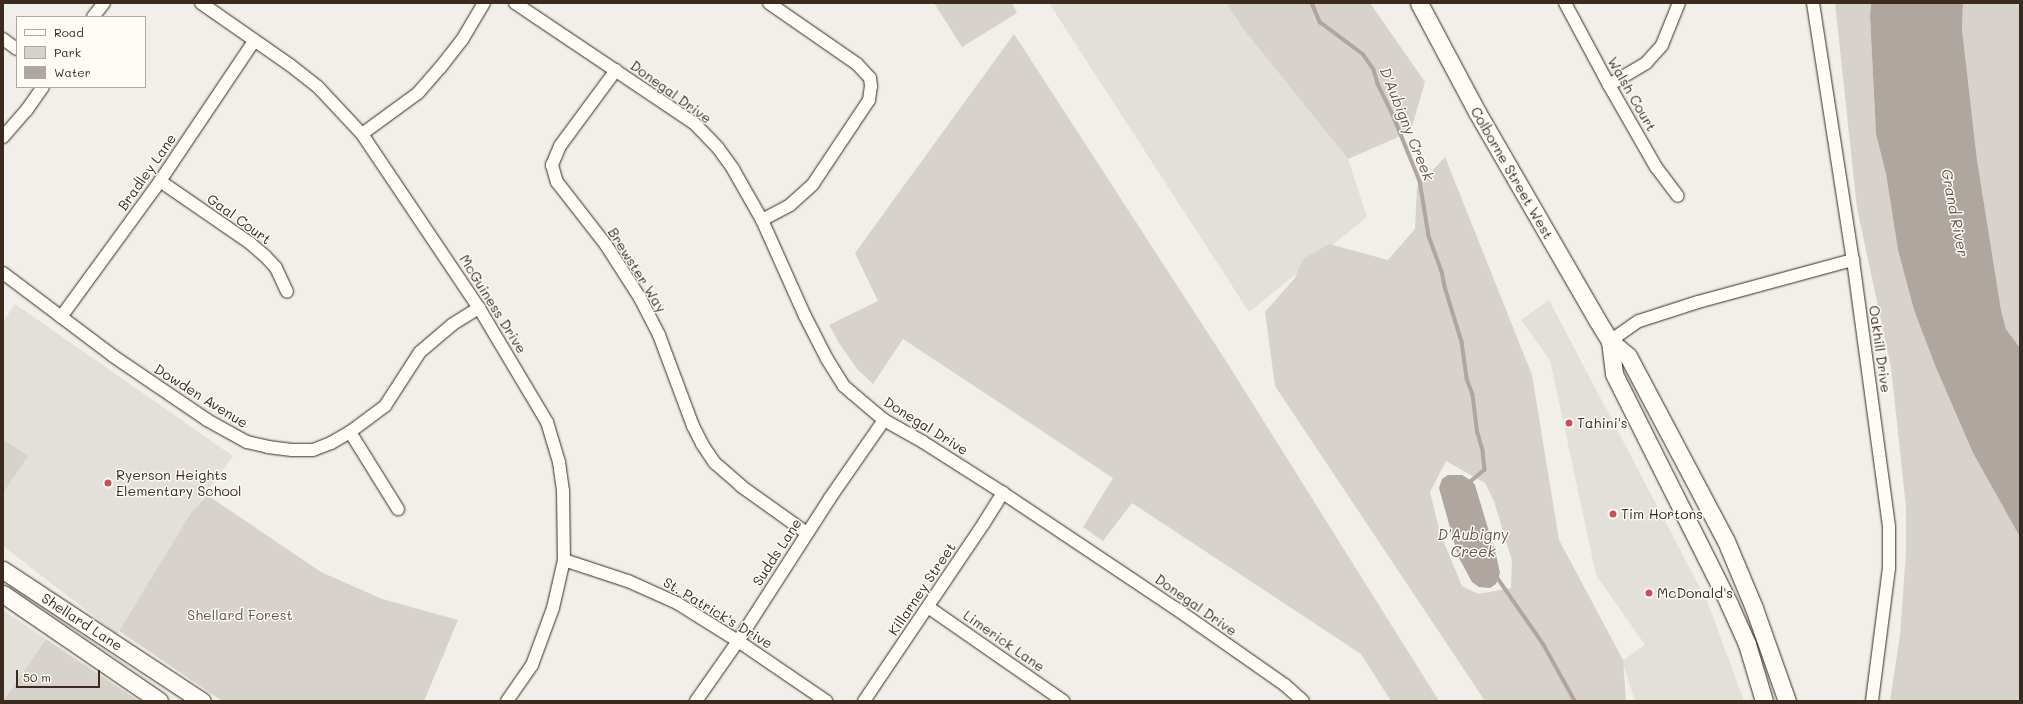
<!DOCTYPE html>
<style>
body{margin:0}
#map{position:relative;width:2023px;height:704px;overflow:hidden;background:#f1efea;font-family:Mali,sans-serif}
div>[style]{position:absolute}
.built>*{inset:0;background:#e3e0da}
.green>*{inset:0;background:#d7d2cc}
.water>*{inset:0;background:#aea69f}
.stream>*{height:3.5px;margin:-1.75px;padding:0 1.75px;transform-origin:1.75px;border-radius:1.75px;background:#aea69f}
.roads{filter:drop-shadow(0 0 1px #3b2a1e) drop-shadow(0 0 1px #3b2a1e)}
.street>*{height:12px;margin:-6px;padding:0 6px;transform-origin:6px;border-radius:6px;background:#fdfcf7}
.secondary>*{height:17px;margin:-8.5px;padding:0 8.5px;transform-origin:8.5px;border-radius:8.5px;background:#fdfcf7}
.dots>*{width:11px;height:11px;translate:-50% -50%;box-sizing:border-box;border:2px solid #fdfcf7;border-radius:50%}
span{translate:-50% -50%;white-space:nowrap;text-align:center;line-height:1.15;-webkit-text-stroke:3px #fdfcf7;paint-order:stroke}
.street-label{font-size:14px;color:#3b2a1e}
.poi-label{font-size:14px;color:#3b2a1e}
.left{translate:0 -50%;text-align:left}
.park-label{font-size:14px;color:#62544a}
.water-label{font-size:15px;color:#63554b;font-style:italic}
.frame{position:absolute;inset:0;border:4px solid #3b2a1e;pointer-events:none}
.legend{position:absolute;left:16px;top:16px;width:130px;height:72px;box-sizing:border-box;background:#fdfcf7;border:1px solid #afa8a0;margin:0;padding:5px 7px;list-style:none;font-size:12px;color:#3b2a1e}
.legend li{display:flex;align-items:center;gap:8px;height:20px}
.legend b{width:20px;border:1px solid #afa8a0}
.scale{position:absolute;left:16px;top:670px;width:84px;height:18px;box-sizing:border-box;border:2px solid #3b2a1e;border-top:0;padding-left:5px;font-size:12px;line-height:14px;white-space:nowrap;color:#3b2a1e;-webkit-text-stroke:3px #fdfcf7;paint-order:stroke}
</style>
<div id="map">
<div class="built">
<div style="clip-path:polygon(1049px 3px,1226px 3px,1244px 30px,1348px 159px,1367px 217px,1249px 312px)"></div>
<div style="clip-path:polygon(1549px 300px,1708px 603px,1744px 701px,1635px 701px,1622px 661px,1645px 645px,1596px 575px,1550px 360px,1521px 320px)"></div>
<div style="clip-path:polygon(15px 304px,233px 456px,193px 511px,117px 634px,3px 546px,3px 322px)"></div>
<div style="clip-path:polygon(3px 610px,46px 639px,3px 701px)"></div>
</div>
<div class="green">
<div style="clip-path:polygon(934px 3px,1012px 3px,1017px 13px,962px 47px)"></div>
<div style="clip-path:polygon(1226px 3px,1370px 3px,1425px 82px,1411px 130px,1396px 138px,1348px 159px,1244px 30px)"></div>
<div style="clip-path:polygon(1835px 3px,1871px 3px,1870px 16px,1876px 134px,1886px 174px,1898px 250px,1914px 310px,1973px 453px,2020px 537px,2020px 701px,1890px 701px,1900px 635px,1906px 553px,1906px 507px,1891px 367px,1857px 208px)"></div>
<div style="clip-path:polygon(1963px 3px,2020px 3px,2020px 348px,2006px 329px,2001px 310px,1977px 160px,1962px 29px)"></div>
<div style="clip-path:polygon(1014px 34px,1226px 361px,1439px 701px,1391px 701px,1361px 654px,1132px 503px,1103px 541px,1083px 527px,1113px 478px,903px 339px,873px 384px,857px 369px,839px 343px,829px 325px,878px 301px,855px 253px)"></div>
<div style="clip-path:polygon(evenodd,1445px 157px,1532px 375px,1559px 540px,1623px 660px,1626px 701px,1485px 701px,1275px 386px,1265px 312px,1295px 278px,1303px 259px,1329px 244px,1388px 260px,1415px 229px,1417px 187px,1445px 157px,1446px 461px,1485px 483px,1494px 501px,1512px 561px,1511px 588px,1478px 594px,1462px 586px,1440px 533px,1430px 492px,1446px 461px)"></div>
<div style="clip-path:polygon(3px 439px,28px 456px,3px 493px)"></div>
<div style="clip-path:polygon(207px 495px,321px 572px,382px 599px,458px 620px,424px 701px,222px 701px,119px 631px,191px 513px)"></div>
<div style="clip-path:polygon(46px 639px,139px 701px,3px 701px)"></div>
</div>
<div class="water">
<div style="clip-path:polygon(1871px 3px,1963px 3px,1962px 29px,1977px 160px,2001px 310px,2006px 329px,2020px 348px,2020px 537px,1973px 453px,1935px 365px,1914px 310px,1898px 250px,1886px 174px,1876px 134px,1870px 16px)"></div>
<div style="clip-path:polygon(1448px 475px,1462px 475px,1472px 481px,1475px 485px,1496px 555px,1500px 573px,1496px 584px,1490px 588px,1479px 587px,1472px 582px,1458px 556px,1439px 488px,1442px 479px)"></div>
</div>
<div class="stream">
<div style="left:1312px;top:3px;width:21px;rotate:67deg"></div>
<div style="left:1320px;top:22px;width:54px;rotate:36.7deg"></div>
<div style="left:1363px;top:54px;width:19px;rotate:55deg"></div>
<div style="left:1374px;top:70px;width:15px;rotate:74deg"></div>
<div style="left:1378px;top:84px;width:34px;rotate:64deg"></div>
<div style="left:1393px;top:115px;width:71px;rotate:67.8deg"></div>
<div style="left:1420px;top:181px;width:56px;rotate:80.7deg"></div>
<div style="left:1429px;top:236px;width:37px;rotate:70deg"></div>
<div style="left:1442px;top:271px;width:16px;rotate:79deg"></div>
<div style="left:1445px;top:287px;width:58px;rotate:72.8deg"></div>
<div style="left:1462px;top:342px;width:37px;rotate:82deg"></div>
<div style="left:1467px;top:379px;width:17px;rotate:69deg"></div>
<div style="left:1473px;top:395px;width:38px;rotate:83deg"></div>
<div style="left:1478px;top:433px;width:19px;rotate:74deg"></div>
<div style="left:1483px;top:451px;width:19px;rotate:84deg"></div>
<div style="left:1485px;top:470px;width:17px;rotate:140deg"></div>
<div style="left:1497px;top:577px;width:83px;rotate:55.3deg"></div>
<div style="left:1544px;top:645px;width:64px;rotate:61deg"></div>
</div>
<div class="roads">
<div class="street">
<div style="left:201px;top:3px;width:108px;rotate:34.9deg"></div>
<div style="left:290px;top:65px;width:36px;rotate:38deg"></div>
<div style="left:318px;top:87px;width:64px;rotate:46.9deg"></div>
<div style="left:362px;top:134px;width:210px;rotate:56.1deg"></div>
<div style="left:479px;top:308px;width:133px;rotate:59.2deg"></div>
<div style="left:547px;top:422px;width:42px;rotate:73.3deg"></div>
<div style="left:559px;top:462px;width:29px;rotate:82deg"></div>
<div style="left:563px;top:491px;width:69px;rotate:89.2deg"></div>
<div style="left:564px;top:560px;width:49px;rotate:102.9deg"></div>
<div style="left:553px;top:608px;width:61px;rotate:110.2deg"></div>
<div style="left:532px;top:665px;width:44px;rotate:124.8deg"></div>
<div style="left:515px;top:3px;width:217px;rotate:33.9deg"></div>
<div style="left:695px;top:124px;width:33px;rotate:46deg"></div>
<div style="left:718px;top:148px;width:26px;rotate:54deg"></div>
<div style="left:733px;top:169px;width:59px;rotate:60.4deg"></div>
<div style="left:762px;top:220px;width:105px;rotate:65.9deg"></div>
<div style="left:805px;top:316px;width:48px;rotate:62.9deg"></div>
<div style="left:827px;top:359px;width:32px;rotate:58deg"></div>
<div style="left:844px;top:386px;width:11px;rotate:41deg"></div>
<div style="left:852px;top:393px;width:42px;rotate:40.2deg"></div>
<div style="left:884px;top:420px;width:45px;rotate:29.4deg"></div>
<div style="left:923px;top:442px;width:95px;rotate:32.5deg"></div>
<div style="left:1003px;top:493px;width:207px;rotate:33.8deg"></div>
<div style="left:1175px;top:608px;width:134px;rotate:35deg"></div>
<div style="left:1285px;top:685px;width:24px;rotate:42deg"></div>
<div style="left:1565px;top:3px;width:93px;rotate:61.8deg"></div>
<div style="left:1609px;top:85px;width:95px;rotate:60.2deg"></div>
<div style="left:1656px;top:167px;width:36px;rotate:53deg"></div>
<div style="left:1813px;top:3px;width:260px;rotate:81.2deg"></div>
<div style="left:1853px;top:260px;width:269px;rotate:82.3deg"></div>
<div style="left:1889px;top:527px;width:41px;rotate:90deg"></div>
<div style="left:1889px;top:568px;width:134px;rotate:97.3deg"></div>
<div style="left:93px;top:17px;width:18px;rotate:-52deg"></div>
<div style="left:3px;top:39px;width:17px;rotate:36deg"></div>
<div style="left:616px;top:70px;width:94px;rotate:126.4deg"></div>
<div style="left:560px;top:146px;width:21px;rotate:113deg"></div>
<div style="left:552px;top:165px;width:18px;rotate:74deg"></div>
<div style="left:557px;top:182px;width:80px;rotate:52.1deg"></div>
<div style="left:606px;top:245px;width:63px;rotate:57.3deg"></div>
<div style="left:640px;top:298px;width:42px;rotate:62.8deg"></div>
<div style="left:659px;top:335px;width:97px;rotate:69.5deg"></div>
<div style="left:693px;top:426px;width:20px;rotate:63deg"></div>
<div style="left:702px;top:444px;width:23px;rotate:56deg"></div>
<div style="left:715px;top:463px;width:35px;rotate:41deg"></div>
<div style="left:741px;top:486px;width:81px;rotate:35.5deg"></div>
<div style="left:1609px;top:85px;width:43px;rotate:-30.7deg"></div>
<div style="left:1646px;top:63px;width:24px;rotate:-48deg"></div>
<div style="left:1662px;top:45px;width:45px;rotate:-68deg"></div>
<div style="left:362px;top:134px;width:69px;rotate:-36.2deg"></div>
<div style="left:418px;top:93px;width:33px;rotate:-49deg"></div>
<div style="left:440px;top:68px;width:36px;rotate:-52deg"></div>
<div style="left:462px;top:40px;width:43px;rotate:-59.3deg"></div>
<div style="left:3px;top:137px;width:35px;rotate:-49deg"></div>
<div style="left:26px;top:111px;width:29px;rotate:-55deg"></div>
<div style="left:160px;top:181px;width:109px;rotate:34.6deg"></div>
<div style="left:250px;top:243px;width:20px;rotate:41deg"></div>
<div style="left:265px;top:256px;width:16px;rotate:47deg"></div>
<div style="left:276px;top:268px;width:26px;rotate:65deg"></div>
<div style="left:762px;top:220px;width:32px;rotate:-28deg"></div>
<div style="left:790px;top:205px;width:31px;rotate:-42deg"></div>
<div style="left:813px;top:184px;width:101px;rotate:-56.3deg"></div>
<div style="left:869px;top:100px;width:14px;rotate:-82deg"></div>
<div style="left:871px;top:86px;width:8px;rotate:-97deg"></div>
<div style="left:870px;top:78px;width:19px;rotate:-133deg"></div>
<div style="left:857px;top:64px;width:107px;rotate:-145.3deg"></div>
<div style="left:3px;top:273px;width:138px;rotate:37deg"></div>
<div style="left:113px;top:356px;width:114px;rotate:34.2deg"></div>
<div style="left:207px;top:420px;width:46px;rotate:28.8deg"></div>
<div style="left:247px;top:442px;width:22px;rotate:13deg"></div>
<div style="left:268px;top:447px;width:24px;rotate:7deg"></div>
<div style="left:292px;top:450px;width:21px"></div>
<div style="left:313px;top:450px;width:19px;rotate:-21deg"></div>
<div style="left:331px;top:443px;width:22px;rotate:-30deg"></div>
<div style="left:350px;top:432px;width:44px;rotate:-36.6deg"></div>
<div style="left:385px;top:406px;width:64px;rotate:-57.1deg"></div>
<div style="left:420px;top:352px;width:43px;rotate:-40.3deg"></div>
<div style="left:453px;top:324px;width:31px;rotate:-32deg"></div>
<div style="left:61px;top:317px;width:168px;rotate:-53.9deg"></div>
<div style="left:160px;top:181px;width:169px;rotate:-56.1deg"></div>
<div style="left:1610px;top:341px;width:35px;rotate:-35deg"></div>
<div style="left:1639px;top:321px;width:62px;rotate:-17.9deg"></div>
<div style="left:1698px;top:302px;width:161px;rotate:-15.2deg"></div>
<div style="left:350px;top:432px;width:91px;rotate:58.1deg"></div>
<div style="left:564px;top:560px;width:67px;rotate:18.2deg"></div>
<div style="left:628px;top:581px;width:54px;rotate:24.2deg"></div>
<div style="left:677px;top:603px;width:72px;rotate:31.9deg"></div>
<div style="left:738px;top:641px;width:107px;rotate:34.3deg"></div>
<div style="left:928px;top:607px;width:165px;rotate:34.8deg"></div>
<div style="left:696px;top:701px;width:73px;rotate:-55deg"></div>
<div style="left:738px;top:641px;width:170px;rotate:-57.2deg"></div>
<div style="left:830px;top:498px;width:95px;rotate:-55.3deg"></div>
<div style="left:864px;top:701px;width:215px;rotate:-56deg"></div>
<div style="left:984px;top:523px;width:36px;rotate:-58deg"></div>
</div>
<div class="secondary">
<div style="left:1419px;top:3px;width:123px;rotate:62deg"></div>
<div style="left:1477px;top:112px;width:240px;rotate:60deg"></div>
<div style="left:1597px;top:320px;width:25px;rotate:58deg"></div>
<div style="left:1610px;top:341px;width:23px;rotate:40deg"></div>
<div style="left:1628px;top:356px;width:209px;rotate:62.1deg"></div>
<div style="left:1726px;top:541px;width:73px;rotate:67.3deg"></div>
<div style="left:1754px;top:608px;width:99px;rotate:70.5deg"></div>
<div style="left:1610px;top:341px;width:33px;rotate:83deg"></div>
<div style="left:1614px;top:374px;width:257px;rotate:63.4deg"></div>
<div style="left:1729px;top:604px;width:44px;rotate:65.8deg"></div>
<div style="left:1747px;top:644px;width:59px;rotate:73.4deg"></div>
<div style="left:3px;top:570px;width:238px;rotate:33.4deg"></div>
<div style="left:3px;top:594px;width:189px;rotate:34.4deg"></div>
</div>
</div>
<div class="dots">
<div style="left:1569px;top:423px;background:#d1495b"></div>
<div style="left:108px;top:483px;background:#d1495b"></div>
<div style="left:1613px;top:514px;background:#d1495b"></div>
<div style="left:1649px;top:593px;background:#d1495b"></div>
</div>
<div class="street-label">
<span style="left:671px;top:92px;rotate:36deg">Donegal Drive</span>
<span style="left:1632px;top:94px;rotate:60deg">Walsh Court</span>
<span style="left:147px;top:172px;rotate:-55deg">Bradley Lane</span>
<span style="left:1512px;top:173px;rotate:60deg">Colborne Street West</span>
<span style="left:239px;top:219px;rotate:36deg">Gaal Court</span>
<span style="left:637px;top:270px;rotate:58deg">Brewster Way</span>
<span style="left:493px;top:304px;rotate:58deg">McGuiness Drive</span>
<span style="left:1880px;top:349px;rotate:82deg">Oakhill Drive</span>
<span style="left:201px;top:396px;rotate:32deg">Dowden Avenue</span>
<span style="left:926px;top:426px;rotate:32deg">Donegal Drive</span>
<span style="left:777px;top:552px;rotate:-57deg">Sudds Lane</span>
<span style="left:922px;top:589px;rotate:-56deg">Killarney Street</span>
<span style="left:1196px;top:605px;rotate:35deg">Donegal Drive</span>
<span style="left:718px;top:613px;rotate:31deg">St. Patrick's Drive</span>
<span style="left:82px;top:622px;rotate:33deg">Shellard Lane</span>
<span style="left:1004px;top:641px;rotate:35deg">Limerick Lane</span>
</div>
<div class="poi-label">
<span class="left" style="left:1577px;top:423px">Tahini's</span>
<span class="left" style="left:116px;top:483px">Ryerson Heights<br>Elementary School</span>
<span class="left" style="left:1621px;top:514px">Tim Hortons</span>
<span class="left" style="left:1657px;top:593px">McDonald's</span>
</div>
<div class="park-label">
<span style="left:240px;top:615px">Shellard Forest</span>
</div>
<div class="water-label">
<span style="left:1407px;top:124px;rotate:68deg">D'Aubigny Creek</span>
<span style="left:1955px;top:213px;rotate:79deg">Grand River</span>
<span style="left:1473px;top:543px">D'Aubigny<br>Creek</span>
</div>
<div class="frame"></div>
<ul class="legend">
<li><b style="height:5px;background:#fdfcf7"></b>Road</li>
<li><b style="height:11px;background:#d7d2cc"></b>Park</li>
<li><b style="height:11px;background:#aea69f"></b>Water</li>
</ul>
<div class="scale">50 m</div>
</div>
